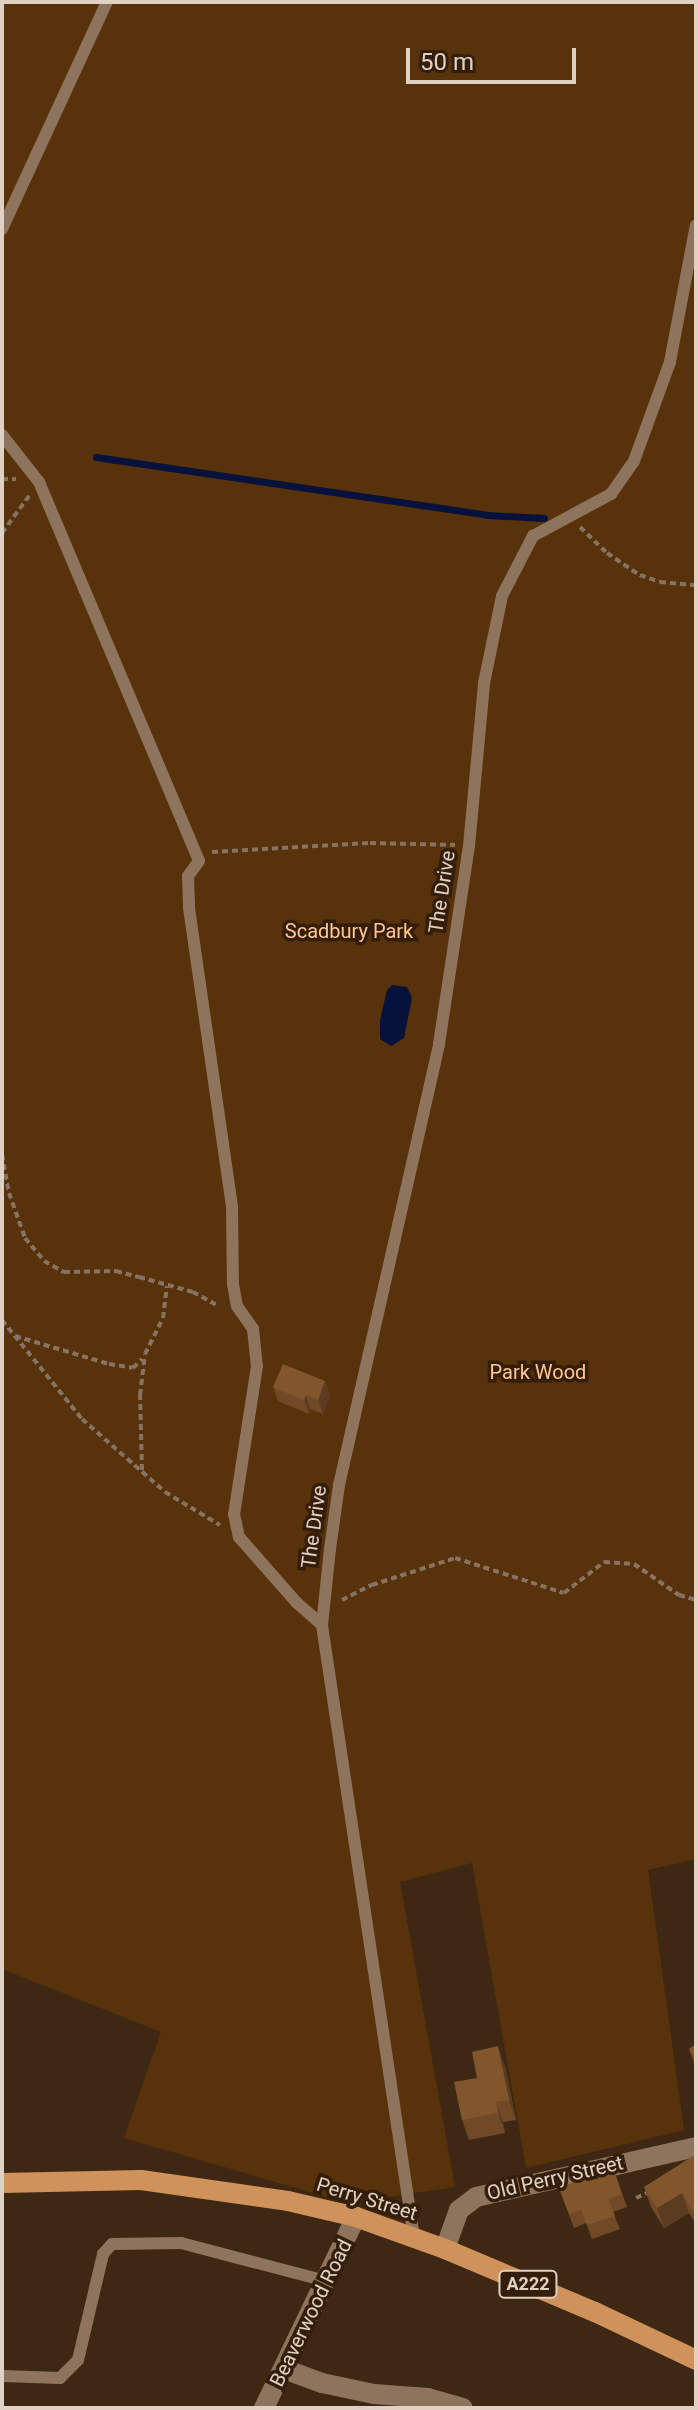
<!DOCTYPE html>
<style>
body{margin:0}
#map{position:relative;width:698px;height:2410px;overflow:hidden;background:#3e2814;font-family:Roboto,sans-serif}
div>[style]{position:absolute}
.green>*{inset:0;background:#58320a}
.water>*{inset:0;background:#07123c}
.stream>*{height:7px;margin:-3.5px;padding:0 3.5px;transform-origin:3.5px;border-radius:3.5px;background:#07123c}
.path>*{height:4px;margin-top:-2px;transform-origin:0;background:repeating-linear-gradient(90deg,#867363 0 6px,transparent 0 10px)}
.lane>*{height:12px;margin:-6px;padding:0 6px;transform-origin:6px;border-radius:6px;background:#8e735d}
.street>*{height:20px;margin:-10px;padding:0 10px;transform-origin:10px;border-radius:10px;background:#8e735d}
.primary>*{height:20px;margin:-10px;padding:0 10px;transform-origin:10px;border-radius:10px;background:#cf925a}
.wall>*{inset:0;background:#704a27}
.shaded-wall>*{inset:0;background:#5b3c20}
.building>*{inset:0;background:#82562d}
span{translate:-50% -50%;white-space:nowrap;text-align:center;line-height:1.15;-webkit-text-stroke:7px #341e09;paint-order:stroke}
.shield-label span{padding:2px 6px;background:#341e09;border:2px solid;border-radius:6px;-webkit-text-stroke-width:0}
.shield-label{font-size:18px;color:#e0d1c5;font-weight:700}
.street-label{font-size:20px;color:#e0d1c5}
.park-label{font-size:20px;color:#ffc797}
.frame{position:absolute;inset:0;border:4px solid #e0d1c5;pointer-events:none}
.scale{position:absolute;left:406px;top:48px;width:170px;height:36px;box-sizing:border-box;border:4px solid #e0d1c5;border-top:0;padding-left:10px;font-size:24px;line-height:28px;white-space:nowrap;color:#e0d1c5;-webkit-text-stroke:6px #341e09;paint-order:stroke}
</style>
<div id="map">
<div class="green">
<div style="clip-path:polygon(2px 2px,696px 2px,696px 1859px,648px 1870px,684px 2130px,526px 2168px,472px 1863px,400px 1882px,455px 2187px,348px 2203px,124px 2138px,161px 2032px,2px 1969px)"></div>
</div>
<div class="water">
<div style="clip-path:polygon(392px 985px,407px 987px,412px 998px,404px 1038px,391px 1046px,380px 1039px,380px 1020px,387px 990px)"></div>
</div>
<div class="stream">
<div style="left:96px;top:457px;width:396px;rotate:8.4deg"></div>
<div style="left:488px;top:515px;width:56px;rotate:3.1deg"></div>
</div>
<div class="path">
<div style="left:2px;top:479px;width:14px"></div>
<div style="left:580px;top:527px;width:37px;rotate:44deg"></div>
<div style="left:607px;top:553px;width:40px;rotate:34deg"></div>
<div style="left:640px;top:575px;width:21px;rotate:19deg"></div>
<div style="left:660px;top:582px;width:36px;rotate:5deg"></div>
<div style="left:2px;top:533px;width:46px;rotate:-53.9deg"></div>
<div style="left:212px;top:852px;width:158px;rotate:-3.3deg"></div>
<div style="left:370px;top:843px;width:85px;rotate:1.3deg"></div>
<div style="left:2px;top:1154px;width:40px;rotate:80deg"></div>
<div style="left:9px;top:1193px;width:48px;rotate:70.4deg"></div>
<div style="left:25px;top:1238px;width:30px;rotate:50deg"></div>
<div style="left:44px;top:1261px;width:23px;rotate:29deg"></div>
<div style="left:64px;top:1272px;width:52px;rotate:-1.1deg"></div>
<div style="left:116px;top:1271px;width:24px;rotate:15deg"></div>
<div style="left:139px;top:1277px;width:56px;rotate:15.5deg"></div>
<div style="left:193px;top:1292px;width:29px;rotate:29deg"></div>
<div style="left:2px;top:1320px;width:127px;rotate:51.1deg"></div>
<div style="left:82px;top:1419px;width:111px;rotate:41.3deg"></div>
<div style="left:165px;top:1492px;width:64px;rotate:31deg"></div>
<div style="left:15px;top:1336px;width:98px;rotate:16.6deg"></div>
<div style="left:109px;top:1364px;width:24px;rotate:9deg"></div>
<div style="left:133px;top:1368px;width:13px;rotate:-45deg"></div>
<div style="left:142px;top:1470px;width:75px;rotate:-91.5deg"></div>
<div style="left:140px;top:1395px;width:41px;rotate:-83deg"></div>
<div style="left:145px;top:1354px;width:40px;rotate:-63.4deg"></div>
<div style="left:163px;top:1318px;width:32px;rotate:-83deg"></div>
<div style="left:342px;top:1600px;width:34px;rotate:-27deg"></div>
<div style="left:372px;top:1585px;width:87px;rotate:-18deg"></div>
<div style="left:455px;top:1558px;width:114px;rotate:17.8deg"></div>
<div style="left:564px;top:1593px;width:51px;rotate:-37.8deg"></div>
<div style="left:604px;top:1562px;width:30px;rotate:4deg"></div>
<div style="left:634px;top:1564px;width:55px;rotate:34.6deg"></div>
<div style="left:679px;top:1595px;width:18px;rotate:16deg"></div>
<div style="left:636px;top:2198px;width:14px;rotate:-25deg"></div>
</div>
<div class="lane">
<div style="left:2px;top:229px;width:250px;rotate:-65.2deg"></div>
<div style="left:2px;top:435px;width:60px;rotate:51.8deg"></div>
<div style="left:39px;top:482px;width:411px;rotate:67.1deg"></div>
<div style="left:199px;top:861px;width:19px;rotate:126deg"></div>
<div style="left:188px;top:876px;width:32px;rotate:88deg"></div>
<div style="left:189px;top:908px;width:302px;rotate:81.8deg"></div>
<div style="left:232px;top:1207px;width:77px;rotate:89.3deg"></div>
<div style="left:233px;top:1284px;width:22px;rotate:80deg"></div>
<div style="left:237px;top:1306px;width:28px;rotate:55deg"></div>
<div style="left:253px;top:1329px;width:37px;rotate:84deg"></div>
<div style="left:257px;top:1366px;width:150px;rotate:98.8deg"></div>
<div style="left:234px;top:1514px;width:24px;rotate:78deg"></div>
<div style="left:239px;top:1537px;width:88px;rotate:48.7deg"></div>
<div style="left:297px;top:1603px;width:33px;rotate:41deg"></div>
<div style="left:414px;top:2238px;width:620px;rotate:-98.54deg"></div>
<div style="left:322px;top:1625px;width:76px;rotate:-84deg"></div>
<div style="left:330px;top:1549px;width:65px;rotate:-82deg"></div>
<div style="left:339px;top:1485px;width:452px;rotate:-77.2deg"></div>
<div style="left:439px;top:1044px;width:200px;rotate:-81.4deg"></div>
<div style="left:469px;top:846px;width:164px;rotate:-84.7deg"></div>
<div style="left:484px;top:683px;width:89px;rotate:-78.3deg"></div>
<div style="left:502px;top:596px;width:68px;rotate:-62.7deg"></div>
<div style="left:533px;top:536px;width:89px;rotate:-28.3deg"></div>
<div style="left:611px;top:494px;width:40px;rotate:-55.1deg"></div>
<div style="left:634px;top:461px;width:105px;rotate:-70deg"></div>
<div style="left:670px;top:362px;width:139px;rotate:-79.3deg"></div>
<div style="left:2px;top:2376px;width:58px;rotate:2deg"></div>
<div style="left:60px;top:2378px;width:25px;rotate:-45deg"></div>
<div style="left:78px;top:2360px;width:109px;rotate:-76.7deg"></div>
<div style="left:103px;top:2254px;width:13px;rotate:-48deg"></div>
<div style="left:112px;top:2244px;width:69px;rotate:-0.8deg"></div>
<div style="left:181px;top:2243px;width:150px;rotate:14.7deg"></div>
</div>
<div class="street">
<div style="left:445px;top:2249px;width:41px;rotate:-70.3deg"></div>
<div style="left:459px;top:2210px;width:21px;rotate:-37deg"></div>
<div style="left:476px;top:2197px;width:226px;rotate:-12.8deg"></div>
<div style="left:284px;top:2369px;width:40px;rotate:20.2deg"></div>
<div style="left:322px;top:2383px;width:53px;rotate:11.9deg"></div>
<div style="left:374px;top:2394px;width:54px;rotate:4.2deg"></div>
<div style="left:428px;top:2398px;width:36px;rotate:16deg"></div>
<div style="left:264px;top:2408px;width:212px;rotate:-64.3deg"></div>
</div>
<div class="primary">
<div style="left:2px;top:2183px;width:139px;rotate:-1.2deg"></div>
<div style="left:141px;top:2180px;width:148px;rotate:8.1deg"></div>
<div style="left:288px;top:2201px;width:70px;rotate:13.2deg"></div>
<div style="left:356px;top:2217px;width:95px;rotate:19.8deg"></div>
<div style="left:445px;top:2249px;width:163px;rotate:22.8deg"></div>
<div style="left:595px;top:2312px;width:112px;rotate:25.4deg"></div>
</div>
<div class="wall">
<div style="clip-path:polygon(325px 1381px,330px 1395px,323px 1414px,310px 1409px,309px 1414px,278px 1401px,273px 1387px)"></div>
<div style="clip-path:polygon(696px 2044px,696px 2069px,689px 2049px)"></div>
<div style="clip-path:polygon(505px 2066px,516px 2120px,503px 2122px,505px 2133px,469px 2140px,462px 2120px,477px 2078px)"></div>
<div style="clip-path:polygon(696px 2160px,696px 2224px,689px 2213px,664px 2228px,651px 2207px,644px 2187px)"></div>
<div style="clip-path:polygon(613px 2168px,627px 2207px,613px 2212px,620px 2229px,592px 2239px,586px 2223px,574px 2228px,559px 2188px)"></div>
</div>
<div class="shaded-wall">
<div style="clip-path:polygon(325px 1381px,330px 1395px,323px 1414px,318px 1400px)"></div>
<div style="clip-path:polygon(306px 1395px,310px 1409px,309px 1414px,304px 1400px)"></div>
<div style="clip-path:polygon(498px 2046px,505px 2066px,516px 2120px,509px 2100px)"></div>
<div style="clip-path:polygon(496px 2102px,503px 2122px,505px 2133px,498px 2113px)"></div>
<div style="clip-path:polygon(682px 2193px,689px 2213px,664px 2228px,657px 2208px)"></div>
</div>
<div class="building">
<div style="clip-path:polygon(283px 1364px,325px 1381px,318px 1400px,306px 1395px,304px 1400px,273px 1387px)"></div>
<div style="clip-path:polygon(696px 2044px,696px 2060px,689px 2049px)"></div>
<div style="clip-path:polygon(498px 2046px,509px 2100px,496px 2102px,498px 2113px,462px 2120px,454px 2082px,477px 2078px,472px 2052px)"></div>
<div style="clip-path:polygon(693px 2156px,696px 2160px,696px 2216px,682px 2193px,657px 2208px,644px 2187px)"></div>
<div style="clip-path:polygon(613px 2168px,622px 2194px,608px 2199px,615px 2216px,587px 2225px,581px 2210px,569px 2214px,559px 2188px)"></div>
</div>
<div class="shield-label">
<span style="left:528px;top:2284px">A222</span>
</div>
<div class="street-label">
<span style="left:442px;top:892px;rotate:-81deg">The Drive</span>
<span style="left:314px;top:1527px;rotate:-82deg">The Drive</span>
<span style="left:555px;top:2178px;rotate:-13deg">Old Perry Street</span>
<span style="left:367px;top:2199px;rotate:17deg">Perry Street</span>
<span style="left:311px;top:2313px;rotate:-64deg">Beaverwood Road</span>
</div>
<div class="park-label">
<span style="left:349px;top:931px">Scadbury Park</span>
<span style="left:538px;top:1372px">Park Wood</span>
</div>
<div class="frame"></div>
<div class="scale">50 m</div>
</div>
